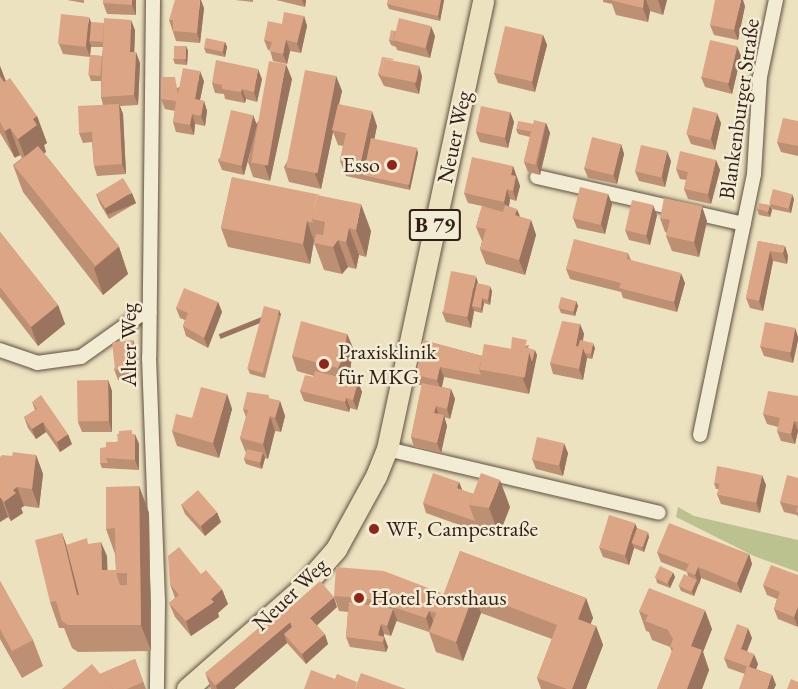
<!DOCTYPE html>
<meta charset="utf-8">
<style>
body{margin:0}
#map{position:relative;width:798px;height:689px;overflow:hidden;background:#ece2bf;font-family:"EB Garamond",serif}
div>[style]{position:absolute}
.green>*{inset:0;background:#bcc28f}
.roads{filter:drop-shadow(0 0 2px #604f40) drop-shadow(0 0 2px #604f40)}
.street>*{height:14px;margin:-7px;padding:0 7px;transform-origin:7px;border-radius:7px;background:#f3ecd5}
.primary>*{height:21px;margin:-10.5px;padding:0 10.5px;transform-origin:10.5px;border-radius:10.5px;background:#ece2bf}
.wall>*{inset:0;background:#bd8f73}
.shaded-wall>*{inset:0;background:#9a745e;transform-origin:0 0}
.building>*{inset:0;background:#dca686;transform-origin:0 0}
.dots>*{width:16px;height:16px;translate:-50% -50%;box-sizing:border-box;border:3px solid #f3ecd5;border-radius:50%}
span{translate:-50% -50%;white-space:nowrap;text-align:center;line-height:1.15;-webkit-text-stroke:5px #f3ecd5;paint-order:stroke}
.shield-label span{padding:2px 4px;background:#f3ecd5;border:2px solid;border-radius:4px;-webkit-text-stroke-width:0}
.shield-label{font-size:21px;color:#311e16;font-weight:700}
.street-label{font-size:22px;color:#311e16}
.poi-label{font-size:22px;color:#311e16}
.right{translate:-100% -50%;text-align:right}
.left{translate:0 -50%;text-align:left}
</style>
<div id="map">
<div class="green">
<div style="clip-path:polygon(678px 507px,694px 516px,798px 540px,798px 572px,754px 556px,676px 517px)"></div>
</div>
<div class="roads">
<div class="street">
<div style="left:153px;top:0;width:357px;rotate:90.6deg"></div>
<div style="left:149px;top:357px;width:244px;rotate:87.9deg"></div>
<div style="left:158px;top:601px;width:88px;rotate:90.7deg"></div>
<div style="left:537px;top:177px;width:212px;rotate:12.8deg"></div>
<div style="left:0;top:350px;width:39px;rotate:19deg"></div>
<div style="left:37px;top:363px;width:44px;rotate:-7.8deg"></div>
<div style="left:81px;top:357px;width:72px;rotate:-35.4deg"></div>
<div style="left:140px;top:315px;width:10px;rotate:-17deg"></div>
<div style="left:700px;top:435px;width:267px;rotate:-78.3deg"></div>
<div style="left:754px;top:174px;width:97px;rotate:-86.5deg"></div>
<div style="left:760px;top:77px;width:79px;rotate:-78.3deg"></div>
<div style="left:387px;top:449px;width:279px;rotate:13.2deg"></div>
</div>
<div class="primary">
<div style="left:187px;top:689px;width:153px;rotate:-41.3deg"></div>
<div style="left:302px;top:588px;width:52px;rotate:-48.9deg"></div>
<div style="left:336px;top:549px;width:83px;rotate:-61.3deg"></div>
<div style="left:376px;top:476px;width:29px;rotate:-68deg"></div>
<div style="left:387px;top:449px;width:459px;rotate:-77.9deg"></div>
</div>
</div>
<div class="wall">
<div style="clip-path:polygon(67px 0,84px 0,84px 3px)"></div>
<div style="clip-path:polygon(103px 0,136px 0,136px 15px,107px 14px,103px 3px)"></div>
<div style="clip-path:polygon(235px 0,253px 0,253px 2px)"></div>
<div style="clip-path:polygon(276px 0,306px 0,305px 7px)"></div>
<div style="clip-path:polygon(388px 0,444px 0,440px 21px,389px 9px,387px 4px)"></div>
<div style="clip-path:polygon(603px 0,667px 0,663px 15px,650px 11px,648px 22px,616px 15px,612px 4px,603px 2px)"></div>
<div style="clip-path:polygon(745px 6px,738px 40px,714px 35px,710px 25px)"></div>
<div style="clip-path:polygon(204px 8px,200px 43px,176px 41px,169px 20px)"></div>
<div style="clip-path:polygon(304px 16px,307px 26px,301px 53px,290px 51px,287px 64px,273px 61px,270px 50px,268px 50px,264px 40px,282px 24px)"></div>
<div style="clip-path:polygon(evenodd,91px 22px,135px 30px,134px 52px,140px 63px,138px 105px,120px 106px,123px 114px,126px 174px,97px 176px,94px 166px,92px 142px,83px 143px,79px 133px,103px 105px,101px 97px,101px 81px,91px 81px,89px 75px,90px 57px,63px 54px,59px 44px,91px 22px,91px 46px,91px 47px,103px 47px,102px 56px,90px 55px,91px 46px)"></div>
<div style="clip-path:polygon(395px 31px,435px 36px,430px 58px,397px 50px,396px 47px,391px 45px,389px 40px)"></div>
<div style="clip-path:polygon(543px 35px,547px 45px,535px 92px,498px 83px,494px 73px)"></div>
<div style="clip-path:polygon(225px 42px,227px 47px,225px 57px,206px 53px,204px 48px)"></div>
<div style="clip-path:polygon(186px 46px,188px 51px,187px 65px,175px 64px,173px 59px)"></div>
<div style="clip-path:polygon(741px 56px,732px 94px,705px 87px,701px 77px)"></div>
<div style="clip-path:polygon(394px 61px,422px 76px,419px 94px,384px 86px,378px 74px)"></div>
<div style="clip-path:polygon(0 66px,6px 81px,37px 116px,47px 143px,44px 145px,46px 152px,44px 153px,119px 247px,128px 274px,103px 295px,23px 192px,13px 165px,22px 158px,20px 155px,15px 158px,0 133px)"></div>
<div style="clip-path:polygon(336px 76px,342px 91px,339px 104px,377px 126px,374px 139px,418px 153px,410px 190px,346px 176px,340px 161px,343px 146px,338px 145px,333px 132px,321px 189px,289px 182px,284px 167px)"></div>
<div style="clip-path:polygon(262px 79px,257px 102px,246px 99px,245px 103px,225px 99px,224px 94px,215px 93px,212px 83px)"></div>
<div style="clip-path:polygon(292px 79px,270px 181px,253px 177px,248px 162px,251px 150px,244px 175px,222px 170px,218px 160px,253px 115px,256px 124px)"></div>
<div style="clip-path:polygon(204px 81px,200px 100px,204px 101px,207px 111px,205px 126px,195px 124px,194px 135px,176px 132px,173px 122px,175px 111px,165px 109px,161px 99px,179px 87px)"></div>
<div style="clip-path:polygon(510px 112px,514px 122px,508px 148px,480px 142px,476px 132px)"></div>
<div style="clip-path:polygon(798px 121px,798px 156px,781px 152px,777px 142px)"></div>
<div style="clip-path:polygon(546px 123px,550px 133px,540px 175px,528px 172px,524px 162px,530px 137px,518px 134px,516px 129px,533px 124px)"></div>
<div style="clip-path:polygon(721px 123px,715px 150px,691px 144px,687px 134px)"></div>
<div style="clip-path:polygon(621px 144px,624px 154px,617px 184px,588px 178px,584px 168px)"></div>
<div style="clip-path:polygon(716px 160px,720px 170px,711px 204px,688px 199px,684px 189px,686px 180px,680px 179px,676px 169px)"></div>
<div style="clip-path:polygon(671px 161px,665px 187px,639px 181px,635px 171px)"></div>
<div style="clip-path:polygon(513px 166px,520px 186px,516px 201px,510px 199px,509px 206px,520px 217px,531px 220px,536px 235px,525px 275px,486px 264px,480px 249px,482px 241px,476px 227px,482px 206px,468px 203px,464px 193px)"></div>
<div style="clip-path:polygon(232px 177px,371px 231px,366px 257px,359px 255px,356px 269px,348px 267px,342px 274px,324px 270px,314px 243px,314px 241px,310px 264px,228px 247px,221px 228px)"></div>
<div style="clip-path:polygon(96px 194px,136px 203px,109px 219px,100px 204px)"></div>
<div style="clip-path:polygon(608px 194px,612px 204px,605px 234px,577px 228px,573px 218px)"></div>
<div style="clip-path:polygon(794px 199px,791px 213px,772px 209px,770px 204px)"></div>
<div style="clip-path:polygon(770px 205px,772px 210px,770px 217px,759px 215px,757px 209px)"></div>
<div style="clip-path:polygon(657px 215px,650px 245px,629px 240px,625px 230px)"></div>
<div style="clip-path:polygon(660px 218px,707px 221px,699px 257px,672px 251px,666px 236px,667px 233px,665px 232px)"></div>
<div style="clip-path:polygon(0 232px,58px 305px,65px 324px,38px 346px,0 297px)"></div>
<div style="clip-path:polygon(758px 241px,785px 246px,788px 256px,787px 264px,773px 261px,763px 311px,750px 308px,746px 298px)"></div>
<div style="clip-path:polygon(628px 253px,631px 260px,685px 283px,677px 312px,623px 298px,621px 292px,570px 279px,566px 269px)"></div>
<div style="clip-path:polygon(479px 284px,492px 291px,490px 305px,484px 303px,482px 313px,474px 311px,471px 328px,446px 322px,442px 312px)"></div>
<div style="clip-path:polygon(576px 301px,578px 306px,575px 316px,561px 313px,559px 308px)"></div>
<div style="clip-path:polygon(218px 302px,222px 312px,208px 348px,186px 336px,183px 326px,185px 320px,180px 318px,176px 308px)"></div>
<div style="clip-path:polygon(279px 310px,281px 315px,265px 378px,250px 374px,248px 369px)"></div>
<div style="clip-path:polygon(580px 324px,584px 334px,583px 341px,595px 348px,592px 359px,587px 358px,583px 380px,553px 374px,550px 363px)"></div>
<div style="clip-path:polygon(795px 328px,798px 337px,798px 340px,793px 363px,764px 356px,760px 346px)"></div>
<div style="clip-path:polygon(347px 334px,353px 348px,350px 372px,346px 379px,358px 382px,362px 392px,357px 410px,350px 408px,349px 412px,304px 401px,300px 391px,314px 376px,297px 371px,292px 356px)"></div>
<div style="clip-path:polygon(133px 340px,137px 350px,139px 378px,118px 380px,114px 369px)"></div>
<div style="clip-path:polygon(423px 340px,482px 356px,529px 345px,528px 348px,537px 355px,529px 394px,444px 377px,442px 387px,451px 389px,455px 399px,450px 419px,444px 417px,447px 426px,441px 453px,414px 447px,411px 437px,422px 385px,419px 385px,416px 375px)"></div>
<div style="clip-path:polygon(108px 380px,112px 391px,112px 432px,82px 432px,78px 422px)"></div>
<div style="clip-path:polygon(227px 394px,232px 409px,219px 458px,177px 446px,172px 431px)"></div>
<div style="clip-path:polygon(798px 396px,798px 431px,795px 444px,781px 441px,777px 431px,778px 427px,767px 424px,763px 414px)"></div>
<div style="clip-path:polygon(271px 399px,280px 401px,285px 416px,281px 432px,275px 431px,268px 459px,265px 458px,262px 469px,246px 464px,244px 459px,246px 453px,240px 438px,246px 417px,243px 409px)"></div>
<div style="clip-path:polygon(32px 402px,72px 444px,60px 452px,46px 432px,36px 439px,28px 428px,24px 417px,35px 410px)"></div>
<div style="clip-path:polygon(133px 434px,139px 444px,139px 470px,102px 468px,100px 463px,106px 447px)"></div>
<div style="clip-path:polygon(568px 453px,563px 476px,536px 469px,532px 459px)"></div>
<div style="clip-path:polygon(36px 455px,43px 474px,39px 508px,24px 506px,21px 508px,23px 513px,11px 521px,8px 517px,0 522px,0 457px)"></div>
<div style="clip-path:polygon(798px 478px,798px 517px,797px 515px,784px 512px,780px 502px)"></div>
<div style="clip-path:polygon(459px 482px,462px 490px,510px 507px,499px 535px,479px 532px,426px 513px,423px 503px)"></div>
<div style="clip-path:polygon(714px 483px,766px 485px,760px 513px,721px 504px,717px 494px,719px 489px,716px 489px)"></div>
<div style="clip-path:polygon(139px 486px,149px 513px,151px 651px,78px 652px,72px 648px,64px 628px,59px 628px,50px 602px,62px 533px,66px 545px,89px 544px,107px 556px,107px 570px,116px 570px,115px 554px,106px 529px)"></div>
<div style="clip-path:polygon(181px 504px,221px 522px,205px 536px,185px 514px)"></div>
<div style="clip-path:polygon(637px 528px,649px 537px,644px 552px,634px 548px,629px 565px,603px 557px,599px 547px)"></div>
<div style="clip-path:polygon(460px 551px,586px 598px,593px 618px,590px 624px,596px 626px,603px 645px,586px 689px,541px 689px,537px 678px,552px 639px,481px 613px,463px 661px,436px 652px,429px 632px,396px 621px,391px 636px,384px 634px,384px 636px,388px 647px,386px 652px,350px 647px,346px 637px,348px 612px,339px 611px,334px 596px,444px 594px)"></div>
<div style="clip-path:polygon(657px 552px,749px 554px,752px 564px,741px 593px,701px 578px,694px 596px,681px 591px,679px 586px,688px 576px,687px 572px,661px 562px)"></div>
<div style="clip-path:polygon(798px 575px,798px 627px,778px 619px,774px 609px,777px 599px,767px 595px,763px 585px)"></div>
<div style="clip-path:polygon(675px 577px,670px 588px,657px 583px,656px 578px)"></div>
<div style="clip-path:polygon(0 581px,33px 640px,43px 666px,22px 678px,0 639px)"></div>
<div style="clip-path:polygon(170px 584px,228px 604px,218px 613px,219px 617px,191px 636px,175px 617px,169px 603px,175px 598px)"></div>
<div style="clip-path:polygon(337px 607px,317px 625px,328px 644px,306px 664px,287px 643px,234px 689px,211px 689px,206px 675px,283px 614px)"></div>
<div style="clip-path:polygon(639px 611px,712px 629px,703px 652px,709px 670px,702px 689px,657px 689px,672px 652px,670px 647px,652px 640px,649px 632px,646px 631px)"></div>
<div style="clip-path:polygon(752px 638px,747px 651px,758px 664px,756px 669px,772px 675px,776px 685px,728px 668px,724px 658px)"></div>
<div style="clip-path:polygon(135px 659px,146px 689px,62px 689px,100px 674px)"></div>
</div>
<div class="shaded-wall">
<div style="clip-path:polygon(132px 0,136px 0,136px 15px,132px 5px)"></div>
<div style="clip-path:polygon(200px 0,201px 0,204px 8px,200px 43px,197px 33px)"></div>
<div style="clip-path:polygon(302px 0,306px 0,305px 7px)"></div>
<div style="clip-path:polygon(441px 0,444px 0,440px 21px,438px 16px)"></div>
<div style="clip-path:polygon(644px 0,646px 0,650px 11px,648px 22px,643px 8px)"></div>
<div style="clip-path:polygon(658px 0,667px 0,663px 15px)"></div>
<div style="clip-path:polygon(741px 0,743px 0,745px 6px,738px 40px,734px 30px)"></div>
<div style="clip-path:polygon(304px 16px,307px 26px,301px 53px,297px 43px)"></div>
<div style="clip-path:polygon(89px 17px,93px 27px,89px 41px,91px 46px,90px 57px,86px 46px)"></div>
<div style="clip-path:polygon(131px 20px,135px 30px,134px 63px,130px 52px)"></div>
<div style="clip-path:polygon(431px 26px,435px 36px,430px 58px,426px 48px)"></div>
<div style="clip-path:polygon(543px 35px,547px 45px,535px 92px,532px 82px)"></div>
<div style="clip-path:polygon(286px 40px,290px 51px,287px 64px,283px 54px)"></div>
<div style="clip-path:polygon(225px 42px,227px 47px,225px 57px,223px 52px)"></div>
<div style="clip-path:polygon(186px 46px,188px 51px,187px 65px,185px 60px)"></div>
<div style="clip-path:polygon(737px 46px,741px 56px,732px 94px,728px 84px)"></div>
<div style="clip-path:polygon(136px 52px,140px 63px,138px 105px,134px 95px)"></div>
<div style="clip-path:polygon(286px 64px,292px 79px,270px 181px,265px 166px)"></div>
<div style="clip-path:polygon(0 66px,10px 93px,0 83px)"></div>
<div style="clip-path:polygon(419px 66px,422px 76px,419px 94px,415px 84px)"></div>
<div style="clip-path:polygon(258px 69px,262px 79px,257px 102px,254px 92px)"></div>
<div style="clip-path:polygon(200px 71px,204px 81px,198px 109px,195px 99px)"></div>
<div style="clip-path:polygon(336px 76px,342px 91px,333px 130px,332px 130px,333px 132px,321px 189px,315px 174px)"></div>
<div style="clip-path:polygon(242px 89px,246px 99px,245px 103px,241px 92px)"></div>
<div style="clip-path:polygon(204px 101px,207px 111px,205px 126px,201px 116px)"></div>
<div style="clip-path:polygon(119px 104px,123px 114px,126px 174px,122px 164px)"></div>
<div style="clip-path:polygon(372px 111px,377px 126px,367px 176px,364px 175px,360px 166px)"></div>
<div style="clip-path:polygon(510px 112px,514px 122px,508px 148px,505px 138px)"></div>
<div style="clip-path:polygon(717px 113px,721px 123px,715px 150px,711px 139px)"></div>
<div style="clip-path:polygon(192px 114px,195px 124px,194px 135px,190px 125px)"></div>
<div style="clip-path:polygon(253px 115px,257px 125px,244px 175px,241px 165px)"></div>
<div style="clip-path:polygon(37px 116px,47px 143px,44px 145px,46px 152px,28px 165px,18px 139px,33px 119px)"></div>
<div style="clip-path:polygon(546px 123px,550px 133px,540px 175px,537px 165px)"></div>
<div style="left:10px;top:128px;width:29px;height:6px;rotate:70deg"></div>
<div style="clip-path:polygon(621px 144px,624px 154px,617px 184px,613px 174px)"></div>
<div style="clip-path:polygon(417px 148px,418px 153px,410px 190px,408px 185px)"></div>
<div style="clip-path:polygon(667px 151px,671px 161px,665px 187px,662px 177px)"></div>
<div style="clip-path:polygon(716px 160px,720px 170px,711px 204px,708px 194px)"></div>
<div style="clip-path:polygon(513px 166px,520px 186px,516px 201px,513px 191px,511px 175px)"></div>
<div style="clip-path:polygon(507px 189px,510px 199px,508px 212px,504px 202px)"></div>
<div style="left:132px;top:193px;width:11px;height:31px;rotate:68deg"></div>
<div style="clip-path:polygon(608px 194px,612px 204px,605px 234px,601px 224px)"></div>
<div style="clip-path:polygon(792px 194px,794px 199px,791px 213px,789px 208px)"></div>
<div style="clip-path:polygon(361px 204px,371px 231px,366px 257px,356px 230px)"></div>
<div style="clip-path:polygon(653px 205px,657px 215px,650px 245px,646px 235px)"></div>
<div style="clip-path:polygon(770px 205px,772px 210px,770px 217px,768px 212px)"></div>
<div style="clip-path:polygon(702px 206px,707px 221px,699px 257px,694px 242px)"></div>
<div style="clip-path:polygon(517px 209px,523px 224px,515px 215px)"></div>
<div style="clip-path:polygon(531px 220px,536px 235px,525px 275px,519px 260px)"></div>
<div style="clip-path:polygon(307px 221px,314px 241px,310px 264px,303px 244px)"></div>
<div style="clip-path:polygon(349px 228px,359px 255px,356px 269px,346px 242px)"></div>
<div style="clip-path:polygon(338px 240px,348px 267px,342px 274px,333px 247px)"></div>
<div style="clip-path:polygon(785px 246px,788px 256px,787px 264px,783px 253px)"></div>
<div style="clip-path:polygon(119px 247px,128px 274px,103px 295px,94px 268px)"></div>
<div style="clip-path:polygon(770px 251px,773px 261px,763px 311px,759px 301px)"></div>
<div style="clip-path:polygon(681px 273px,685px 283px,677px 312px,674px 302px)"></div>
<div style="clip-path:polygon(476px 276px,479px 286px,472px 306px,474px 311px,471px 328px,467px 317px)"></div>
<div style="clip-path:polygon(490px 286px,492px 291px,490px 305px,488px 300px)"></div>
<div style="clip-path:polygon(482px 298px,484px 303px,482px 313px,481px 308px)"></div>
<div style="clip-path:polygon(576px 301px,578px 306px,575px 316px,573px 311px)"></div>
<div style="clip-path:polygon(218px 302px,222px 312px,208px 348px,204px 338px)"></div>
<div style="clip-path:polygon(58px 305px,65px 324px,38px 346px,31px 327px)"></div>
<div style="left:279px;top:310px;width:5px;height:65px;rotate:68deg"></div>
<div style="clip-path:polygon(580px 324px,584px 334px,580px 352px,576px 346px)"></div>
<div style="clip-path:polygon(795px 328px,798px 337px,798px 340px,793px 363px,790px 353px)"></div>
<div style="clip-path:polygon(347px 334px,353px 348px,350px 372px,344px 383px,338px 368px)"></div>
<div style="clip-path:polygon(133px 340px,137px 350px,139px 378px,136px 368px)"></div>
<div style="clip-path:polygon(593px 343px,595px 348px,592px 359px,591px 354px)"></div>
<div style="clip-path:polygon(583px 348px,587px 358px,583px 380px,579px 369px)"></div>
<div style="clip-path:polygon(535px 350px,537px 355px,529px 394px,523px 379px,529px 352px)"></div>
<div style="clip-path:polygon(440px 367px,444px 377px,441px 390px,437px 380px)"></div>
<div style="clip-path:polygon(108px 380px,112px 391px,112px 432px,109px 421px)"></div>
<div style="clip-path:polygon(358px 382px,362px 392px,357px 410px,353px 400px)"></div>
<div style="clip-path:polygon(451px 389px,455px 399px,450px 419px,447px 409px)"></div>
<div style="clip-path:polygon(227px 394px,232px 409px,219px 458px,213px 443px)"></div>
<div style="clip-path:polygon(346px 398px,350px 408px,349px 412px,345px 402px)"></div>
<div style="clip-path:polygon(280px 401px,285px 416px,281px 432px,275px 418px)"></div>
<div style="clip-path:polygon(436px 406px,439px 416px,434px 413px)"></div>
<div style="clip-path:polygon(444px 415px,447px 426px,441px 453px,437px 443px)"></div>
<div style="clip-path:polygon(270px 416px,275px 431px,268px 459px,263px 444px)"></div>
<div style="clip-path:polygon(794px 421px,798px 431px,795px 444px,791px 434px)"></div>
<div style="clip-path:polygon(43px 422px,46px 432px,36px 439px,32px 429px)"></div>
<div style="clip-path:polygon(68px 434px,72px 444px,60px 452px,57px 442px)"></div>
<div style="clip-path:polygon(135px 434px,139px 444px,139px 470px,135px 460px)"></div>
<div style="clip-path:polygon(564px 443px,568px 453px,563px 476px,559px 465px)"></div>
<div style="clip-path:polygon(263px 453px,265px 458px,262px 469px,260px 464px)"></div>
<div style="clip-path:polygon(36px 455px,43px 474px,39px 508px,32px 489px)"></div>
<div style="clip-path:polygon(762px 475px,766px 485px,760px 513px,756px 502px)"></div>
<div style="clip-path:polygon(500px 480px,510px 507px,499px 535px,489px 508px)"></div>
<div style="clip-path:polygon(459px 482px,463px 492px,457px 488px)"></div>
<div style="clip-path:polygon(139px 486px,149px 513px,151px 651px,141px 625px)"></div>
<div style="clip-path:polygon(17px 487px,24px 506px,21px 508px,23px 513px,11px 521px,4px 502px,13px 490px)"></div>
<div style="clip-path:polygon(0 498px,1px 498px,8px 517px,0 522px)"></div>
<div style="clip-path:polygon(217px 512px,221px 522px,205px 536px,201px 526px)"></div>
<div style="clip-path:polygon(635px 523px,639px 533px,632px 543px,634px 548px,629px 565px,625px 555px)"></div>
<div style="clip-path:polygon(648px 532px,649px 537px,644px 552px,642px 547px)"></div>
<div style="clip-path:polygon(62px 533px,72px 560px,81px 607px,77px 595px)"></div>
<div style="clip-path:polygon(101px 542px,107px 556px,108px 584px,102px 570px)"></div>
<div style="clip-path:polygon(749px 554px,752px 564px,741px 593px,737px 583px)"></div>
<div style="clip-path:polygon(698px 567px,701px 578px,699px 585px,695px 575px)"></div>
<div style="clip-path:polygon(673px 572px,675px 577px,670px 588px,668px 583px)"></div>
<div style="clip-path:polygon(697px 580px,698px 585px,694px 596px,692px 591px)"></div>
<div style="clip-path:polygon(222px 589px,228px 604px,218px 613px,219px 617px,191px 636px,186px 621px)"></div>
<div style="clip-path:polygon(474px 593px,481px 613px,463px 661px,456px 642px)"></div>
<div style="clip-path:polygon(334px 597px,337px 607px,314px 628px,310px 618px)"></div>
<div style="clip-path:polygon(586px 598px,593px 618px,585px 638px,578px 619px)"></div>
<div style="clip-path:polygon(798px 607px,798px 627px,794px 617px)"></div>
<div style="clip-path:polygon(393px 609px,397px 620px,391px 636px,387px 626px)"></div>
<div style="clip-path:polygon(705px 610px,712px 629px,703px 652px,709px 670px,702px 689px,687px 689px,691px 646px)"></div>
<div style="clip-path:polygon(429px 611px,435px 625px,431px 633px,426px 618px)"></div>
<div style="clip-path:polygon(290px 622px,295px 637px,284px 634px,287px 643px,234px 689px,217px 689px,216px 686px)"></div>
<div style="clip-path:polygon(381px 624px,384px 634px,383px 641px,384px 637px,388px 647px,386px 652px,383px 642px,378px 635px)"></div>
<div style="clip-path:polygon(596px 626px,603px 645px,586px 689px,572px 689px)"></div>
<div style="clip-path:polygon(748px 628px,752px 638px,744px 659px,741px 649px)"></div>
<div style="clip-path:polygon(325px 634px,328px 644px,306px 664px,302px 654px)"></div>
<div style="clip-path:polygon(754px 654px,758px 664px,753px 677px,749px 667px)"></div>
<div style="clip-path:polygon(772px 675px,776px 685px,774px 689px,767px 689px)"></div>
</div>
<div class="building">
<div style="clip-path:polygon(103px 0,132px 0,132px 5px,103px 3px)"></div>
<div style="clip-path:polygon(175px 0,200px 0,197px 33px,173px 31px,173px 20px,169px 20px)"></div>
<div style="clip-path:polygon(388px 0,441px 0,438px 16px,387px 4px)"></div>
<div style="clip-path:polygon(610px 0,644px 0,643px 8px)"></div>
<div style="clip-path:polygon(715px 0,741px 0,734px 30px,710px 25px)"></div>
<div style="clip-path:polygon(284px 12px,304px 16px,297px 43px,286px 40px,283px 54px,269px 51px,272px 42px,264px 40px,268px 21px,282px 24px)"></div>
<div style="left:61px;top:14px;width:28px;height:30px;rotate:6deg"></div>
<div style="clip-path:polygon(104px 18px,131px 20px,130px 52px,136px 52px,134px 95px,101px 97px)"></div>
<div style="left:399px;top:18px;width:33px;height:23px;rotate:14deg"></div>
<div style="left:91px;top:22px;width:13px;height:19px;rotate:4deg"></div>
<div style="left:505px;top:26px;width:39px;height:48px;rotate:13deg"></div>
<div style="clip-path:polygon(391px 30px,395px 31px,393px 40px,394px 41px,389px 40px)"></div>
<div style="left:206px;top:38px;width:19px;height:10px;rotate:12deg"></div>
<div style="left:710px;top:40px;width:28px;height:38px;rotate:13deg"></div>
<div style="left:174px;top:46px;width:12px;height:13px"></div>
<div style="left:90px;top:55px;width:12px;height:20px;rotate:5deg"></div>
<div style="clip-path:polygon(382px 57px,394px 59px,393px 60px,384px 59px,381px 75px,378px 74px)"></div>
<div style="left:384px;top:59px;width:36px;height:17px;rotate:11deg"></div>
<div style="clip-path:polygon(216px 60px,258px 69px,254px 92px,242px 89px,241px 92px,222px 89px,222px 85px,212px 83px)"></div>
<div style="left:269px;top:61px;width:17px;height:103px;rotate:10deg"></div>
<div style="clip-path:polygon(183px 68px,200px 71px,195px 99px,204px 101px,201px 116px,192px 114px,190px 125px,173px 122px,176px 101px,161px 99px,161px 77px,175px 77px,178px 94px)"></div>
<div style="left:305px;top:70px;width:32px;height:99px;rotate:11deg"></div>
<div style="clip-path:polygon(0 76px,4px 82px,10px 78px,37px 116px,33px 119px,37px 125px,18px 139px,10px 128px,5px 131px,0 122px)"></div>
<div style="clip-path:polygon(119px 104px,122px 164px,94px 166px,92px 132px,79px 133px,78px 106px)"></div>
<div style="clip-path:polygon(338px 104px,372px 111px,360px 166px,340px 161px,346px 133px,332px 130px)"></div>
<div style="left:481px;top:106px;width:30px;height:26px;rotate:12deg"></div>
<div style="left:693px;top:107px;width:25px;height:28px;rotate:14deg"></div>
<div style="left:231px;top:110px;width:23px;height:52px;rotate:13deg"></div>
<div style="clip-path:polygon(783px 118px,798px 121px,798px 146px,777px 142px)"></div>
<div style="left:534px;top:120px;width:12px;height:43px;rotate:14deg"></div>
<div style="left:518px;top:121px;width:15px;height:8px;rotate:11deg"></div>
<div style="left:592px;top:137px;width:30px;height:32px;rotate:14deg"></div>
<div style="left:371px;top:138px;width:47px;height:38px;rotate:12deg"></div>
<div style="left:641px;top:145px;width:27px;height:27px;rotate:13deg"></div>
<div style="left:38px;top:146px;width:129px;height:31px;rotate:51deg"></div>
<div style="clip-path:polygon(680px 151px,716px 160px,708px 194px,684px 189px,688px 172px,676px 169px)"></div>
<div style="clip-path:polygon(472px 157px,513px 166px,511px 175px,516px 176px,513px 191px,507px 189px,504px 202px,464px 193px)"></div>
<div style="clip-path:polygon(232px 177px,321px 195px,317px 195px,312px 219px,313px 223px,307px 221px,303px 244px,221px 228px)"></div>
<div style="left:123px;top:178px;width:17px;height:31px;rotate:59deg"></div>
<div style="left:580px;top:187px;width:29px;height:32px;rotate:14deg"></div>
<div style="left:773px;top:189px;width:20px;height:15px;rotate:15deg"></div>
<div style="clip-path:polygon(317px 195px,361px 204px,356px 230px,349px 228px,346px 242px,338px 240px,333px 247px,314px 243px,316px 234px,323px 235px,325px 222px,312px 219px)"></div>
<div style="clip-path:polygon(664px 198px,702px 206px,694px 242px,666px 236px,670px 220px,660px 218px)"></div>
<div style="left:632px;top:200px;width:22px;height:31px;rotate:13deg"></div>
<div style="clip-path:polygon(759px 203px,770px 205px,768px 212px,757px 209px)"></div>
<div style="clip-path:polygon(505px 205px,517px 209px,515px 215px,531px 220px,519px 260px,480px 249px,486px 229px,476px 227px,482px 206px,503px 212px)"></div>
<div style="clip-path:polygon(0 232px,58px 305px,31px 327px,0 287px)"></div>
<div style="clip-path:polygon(574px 239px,628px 253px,627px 259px,681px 273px,674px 302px,619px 288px,621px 283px,566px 269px)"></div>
<div style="clip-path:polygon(758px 241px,785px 246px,783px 253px,770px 251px,759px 301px,746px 298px)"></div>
<div style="left:451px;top:271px;width:25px;height:42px;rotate:11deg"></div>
<div style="clip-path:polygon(477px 283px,490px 286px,488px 300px,482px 298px,481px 308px,472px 306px)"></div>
<div style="clip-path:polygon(184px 288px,218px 302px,204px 338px,183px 326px,188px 313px,176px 308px)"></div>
<div style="left:561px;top:297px;width:16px;height:11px;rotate:15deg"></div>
<div style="left:264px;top:306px;width:16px;height:65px;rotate:15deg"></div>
<div style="clip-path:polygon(301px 321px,347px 334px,344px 357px,338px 368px,292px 356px)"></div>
<div style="clip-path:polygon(562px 321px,580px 324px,576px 346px,583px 348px,579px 369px,550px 363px)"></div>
<div style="left:765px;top:322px;width:31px;height:25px;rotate:11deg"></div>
<div style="clip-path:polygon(512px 337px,527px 340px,525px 347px,535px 350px,532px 362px,529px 352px,511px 349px)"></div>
<div style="left:133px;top:340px;width:28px;height:21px;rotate:84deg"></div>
<div style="clip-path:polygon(423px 340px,482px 356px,479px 370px,481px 375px,440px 367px,437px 380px,416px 375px)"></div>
<div style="clip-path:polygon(580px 340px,593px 343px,591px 354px,585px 353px,583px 348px,578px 347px)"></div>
<div style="left:484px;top:344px;width:46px;height:26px;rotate:10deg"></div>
<div style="clip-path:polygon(315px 371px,358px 382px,353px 400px,346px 398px,345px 402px,300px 391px,305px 375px,314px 377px)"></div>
<div style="left:108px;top:380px;width:41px;height:31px;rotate:89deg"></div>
<div style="clip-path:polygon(422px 383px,451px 389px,447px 409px,436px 406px,434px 413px,444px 415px,437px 443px,411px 437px)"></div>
<div style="clip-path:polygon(201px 387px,227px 394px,213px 443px,172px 431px,176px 414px,192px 418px)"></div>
<div style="clip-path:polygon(768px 391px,798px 396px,798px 422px,794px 421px,791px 434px,777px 431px,780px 418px,763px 414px)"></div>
<div style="clip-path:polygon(247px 392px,269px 395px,269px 398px,280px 401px,275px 418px,270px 416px,263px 444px,240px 438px,248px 410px,243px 409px)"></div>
<div style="clip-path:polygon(41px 395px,68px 434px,57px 442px,43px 422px,32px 429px,24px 417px,37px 409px,32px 402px)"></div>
<div style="clip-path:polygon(132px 430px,132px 434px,119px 434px,119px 431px)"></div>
<div style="clip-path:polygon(117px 434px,135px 434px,135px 460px,106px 458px,106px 442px,118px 442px)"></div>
<div style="left:537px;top:437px;width:28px;height:23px;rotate:13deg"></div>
<div style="clip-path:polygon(106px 447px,106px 458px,108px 463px,100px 463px,100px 448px)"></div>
<div style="left:247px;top:449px;width:16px;height:10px;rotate:14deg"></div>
<div style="clip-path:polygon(13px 452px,36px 455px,32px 489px,17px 487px,13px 490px,16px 493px,4px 502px,1px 498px,0 498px,0 457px,2px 455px,12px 456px)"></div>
<div style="left:717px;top:466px;width:6px;height:17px;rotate:9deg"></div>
<div style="left:723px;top:467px;width:40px;height:28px;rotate:12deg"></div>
<div style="clip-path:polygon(433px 473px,459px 482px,457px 488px,473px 494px,469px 505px,475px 521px,423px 503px)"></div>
<div style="clip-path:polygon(481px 473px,500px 480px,489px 508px,469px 505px)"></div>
<div style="clip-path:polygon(787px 475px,798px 478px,798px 512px,796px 512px,798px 506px,780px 502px)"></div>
<div style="clip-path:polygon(139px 486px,141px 625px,68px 625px,62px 621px,56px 601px,50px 602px,35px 540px,62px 533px,77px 595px,127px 595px,127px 573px,116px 573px,115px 528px,106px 529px,106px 487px)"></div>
<div style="left:198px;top:490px;width:29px;height:22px;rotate:49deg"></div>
<div style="left:609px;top:515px;width:27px;height:34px;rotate:17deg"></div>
<div style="clip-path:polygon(669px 523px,749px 554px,737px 583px,698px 567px,695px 575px,686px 571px,689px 564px,657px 552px)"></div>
<div style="left:637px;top:528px;width:12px;height:16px;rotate:20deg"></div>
<div style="clip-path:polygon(87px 538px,88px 544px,101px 542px,102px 570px,116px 570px,116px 573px,120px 585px,127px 585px,127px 595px,79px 595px,66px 545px)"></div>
<div style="clip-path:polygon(179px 547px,201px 574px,206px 570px,222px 589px,211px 599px,214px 602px,186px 621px,169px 603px,179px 595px,170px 584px,168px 556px)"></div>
<div style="clip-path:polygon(460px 551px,586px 598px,578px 619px,596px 626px,572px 689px,567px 689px,537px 678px,557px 625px,474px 593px,456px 642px,429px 632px)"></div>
<div style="clip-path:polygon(771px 565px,798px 575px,798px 607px,794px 617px,774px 609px,780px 592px,763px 585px)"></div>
<div style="left:660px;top:566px;width:14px;height:13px;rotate:25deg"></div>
<div style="clip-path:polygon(336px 567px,384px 571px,444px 594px,437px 613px,429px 611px,426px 618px,369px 599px,334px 596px)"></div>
<div style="left:684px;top:574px;width:14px;height:13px;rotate:25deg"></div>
<div style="clip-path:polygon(0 581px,33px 640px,12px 651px,0 629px)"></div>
<div style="clip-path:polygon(320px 581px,334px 597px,310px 618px,325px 634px,302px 654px,284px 634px,292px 627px,290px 622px,283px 614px)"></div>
<div style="clip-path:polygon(649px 588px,705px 610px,691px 646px,702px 650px,687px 689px,657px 689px,673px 648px,670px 647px,673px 639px,668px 630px,645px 621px,648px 615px,639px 611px)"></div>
<div style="clip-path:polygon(349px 602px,393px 609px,387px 626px,381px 624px,378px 635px,384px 637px,383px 642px,346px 637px)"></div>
<div style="left:280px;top:610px;width:16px;height:98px;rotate:50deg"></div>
<div style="clip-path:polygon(737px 624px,748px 628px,741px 649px,754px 654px,749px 667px,724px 658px)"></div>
<div style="clip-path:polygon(135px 659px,143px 682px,127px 689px,113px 689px,100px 674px)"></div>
<div style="clip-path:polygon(92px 664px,113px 689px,62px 689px)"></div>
<div style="clip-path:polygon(747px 666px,772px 675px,767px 689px,739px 689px)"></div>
<div style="clip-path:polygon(311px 670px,335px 679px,337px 674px,357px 682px,355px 689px,304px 689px)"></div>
<div style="clip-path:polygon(361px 673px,406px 689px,355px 689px)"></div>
<div style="clip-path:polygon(791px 679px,798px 682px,798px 689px,787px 689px)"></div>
</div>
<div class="dots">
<div style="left:392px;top:165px;background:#8f2418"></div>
<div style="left:324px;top:364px;background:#8f2418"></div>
<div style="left:374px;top:529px;background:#8f2418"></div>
<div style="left:359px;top:598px;background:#8f2418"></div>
</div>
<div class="shield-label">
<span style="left:435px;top:225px">B 79</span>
</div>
<div class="street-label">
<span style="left:739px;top:109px;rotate:-82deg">Blankenburger Straße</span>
<span style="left:454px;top:137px;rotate:-78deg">Neuer Weg</span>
<span style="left:129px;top:345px;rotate:-90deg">Alter Weg</span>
<span style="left:290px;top:594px;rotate:-44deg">Neuer Weg</span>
</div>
<div class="poi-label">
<span class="right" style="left:380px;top:165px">Esso</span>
<span class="left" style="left:338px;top:364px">Praxisklinik<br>für MKG</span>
<span class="left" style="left:386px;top:529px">WF, Campestraße</span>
<span class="left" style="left:371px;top:598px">Hotel Forsthaus</span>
</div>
</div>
